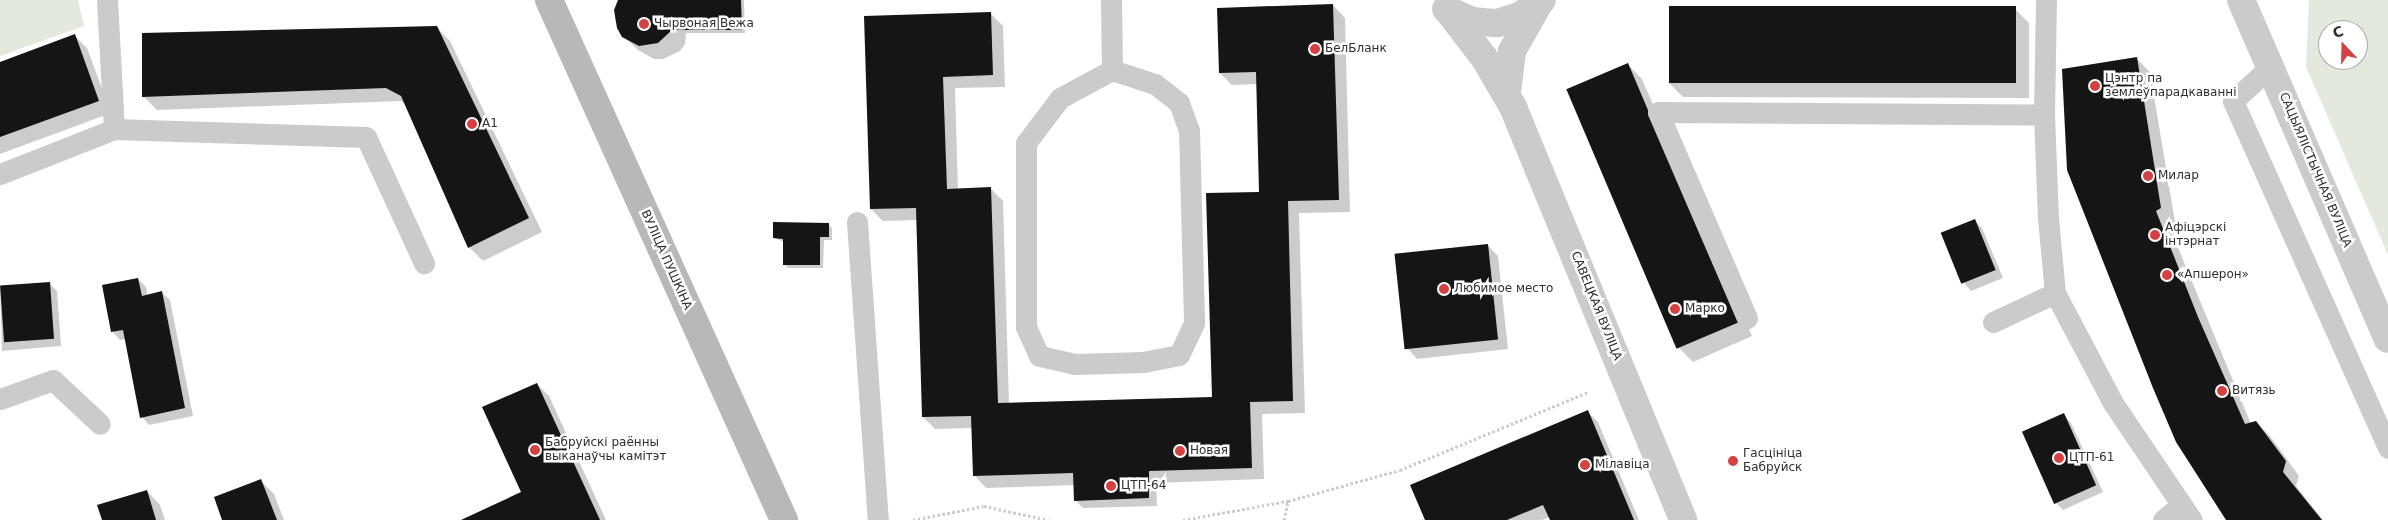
<!DOCTYPE html>
<meta charset="utf-8">
<style>
body{margin:0}
#map{position:relative;width:2388px;height:520px;overflow:hidden;background:#fff;font-family:"DejaVu Sans",sans-serif}
div>[style]{position:absolute}
.green>*{inset:0;background:#e3eadd}
.shadow>*{inset:0;background:#0003}
.building>*{inset:0;background:#151515;transform-origin:0 0}
.path>*{height:3px;margin-top:-1.5px;transform-origin:0;background:repeating-linear-gradient(90deg,#cbcbcb 0 2.5px,transparent 0 5px)}
.service>*{height:21px;margin:-10.5px;padding:0 10.5px;transform-origin:10.5px;border-radius:10.5px;background:#cbcbcb}
.tertiary>*{height:28px;margin:-14px;padding:0 14px;transform-origin:14px;border-radius:14px;background:#cbcbcb}
.secondary>*{height:28px;margin:-14px;padding:0 14px;transform-origin:14px;border-radius:14px;background:#b8b8b8}
.dots>*{width:14px;height:14px;translate:-50% -50%;box-sizing:border-box;border:2px solid #fff;border-radius:50%}
span{translate:-50% -50%;white-space:nowrap;text-align:center;line-height:1.15;-webkit-text-stroke:5px #fff;paint-order:stroke}
.poi-label{font-size:12px;color:#2e2e2e}
.left{translate:0 -50%;text-align:left}
.street-label{font-size:12px;color:#2e2e2e}
.north{position:absolute;left:2318px;top:20px;width:50px;height:50px;box-sizing:border-box;background:#fff;border:1px solid #ababab;border-radius:50%;rotate:339deg;font-size:14px;font-weight:700;line-height:20px;text-align:center;color:#2e2e2e}
.north::after{content:'';display:block;margin:auto;width:18px;height:22px;background:#d54040;clip-path:polygon(50% 0,100% 100%,50% 72%,0 100%)}
</style>
<div id="map">
<div class="green">
<div style="clip-path:polygon(0 0,78px 0,84px 26px,0 56px)"></div>
<div style="clip-path:polygon(evenodd,2309px 0,2388px 0,2388px 255px,2306px 67px,2309px 0,2328px 30px,2358px 30px,2358px 60px,2328px 60px,2328px 30px)"></div>
</div>
<div class="shadow">
<div style="clip-path:polygon(744px 0,745px 33px,686px 33px,685px 44px,680px 51px,663px 59px,654px 59px,638px 50px,623px 36px,615px 19px,620px 0)"></div>
<div style="clip-path:polygon(1333px 5px,1345px 18px,1350px 212px,1299px 213px,1305px 413px,1262px 414px,1264px 479px,1156px 483px,1157px 506px,1083px 508px,1075px 500px,1075px 485px,986px 488px,974px 475px,973px 428px,935px 429px,923px 417px,917px 220px,883px 221px,871px 209px,865px 17px,991px 14px,1003px 26px,1005px 87px,955px 88px,958px 190px,991px 189px,1003px 201px,1009px 404px,1214px 398px,1261px 193px,1258px 84px,1232px 85px,1220px 73px)"></div>
<div style="clip-path:polygon(2015px 9px,2029px 23px,2029px 98px,1683px 97px,1669px 83px)"></div>
<div style="clip-path:polygon(436px 27px,450px 41px,542px 232px,483px 261px,469px 247px,405px 104px,401px 101px,157px 110px,143px 96px)"></div>
<div style="clip-path:polygon(75px 36px,87px 48px,111px 113px,0 154px,0 63px)"></div>
<div style="clip-path:polygon(2136px 58px,2150px 72px,2175px 222px,2169px 226px,2251px 424px,2256px 422px,2270px 436px,2299px 476px,2296px 486px,2323px 520px,2227px 520px,2177px 441px)"></div>
<div style="clip-path:polygon(1628px 65px,1642px 79px,1752px 336px,1693px 362px,1679px 348px)"></div>
<div style="clip-path:polygon(1974px 220px,1982px 228px,2003px 278px,1971px 291px,1964px 283px)"></div>
<div style="clip-path:polygon(828px 224px,832px 228px,832px 240px,824px 240px,823px 268px,788px 268px,784px 264px,784px 242px,774px 238px)"></div>
<div style="clip-path:polygon(1488px 246px,1498px 256px,1508px 349px,1417px 359px,1407px 348px)"></div>
<div style="clip-path:polygon(138px 279px,146px 287px,148px 296px,162px 293px,170px 300px,193px 416px,149px 425px,142px 417px,126px 339px,120px 340px,113px 332px)"></div>
<div style="clip-path:polygon(49px 283px,57px 291px,61px 346px,2px 351px,0 287px)"></div>
<div style="clip-path:polygon(537px 384px,549px 396px,606px 520px,464px 520px,523px 493px)"></div>
<div style="clip-path:polygon(1587px 412px,1598px 422px,1639px 520px,1551px 520px,1550px 517px,1542px 520px,1426px 520px)"></div>
<div style="clip-path:polygon(2064px 415px,2071px 423px,2103px 492px,2063px 510px,2055px 502px)"></div>
<div style="clip-path:polygon(260px 480px,274px 494px,284px 520px,224px 520px)"></div>
<div style="clip-path:polygon(147px 491px,160px 505px,165px 520px,103px 520px)"></div>
</div>
<div class="building">
<div style="clip-path:polygon(618px 0,741px 0,742px 30px,672px 30px,658px 43px,639px 46px,622px 37px,617px 28px,614px 10px)"></div>
<div style="clip-path:polygon(1333px 4px,1339px 200px,1288px 201px,1293px 401px,1250px 402px,1252px 468px,1149px 471px,1149px 498px,1074px 501px,1073px 473px,973px 476px,971px 416px,922px 417px,916px 208px,870px 209px,864px 16px,991px 12px,993px 75px,943px 77px,947px 189px,991px 187px,998px 403px,1212px 397px,1206px 193px,1259px 192px,1256px 72px,1219px 73px,1217px 8px)"></div>
<div style="left:1669px;top:6px;width:347px;height:77px"></div>
<div style="clip-path:polygon(437px 26px,529px 218px,468px 248px,401px 96px,386px 88px,142px 97px,142px 33px)"></div>
<div style="clip-path:polygon(75px 34px,99px 101px,0 137px,0 62px)"></div>
<div style="clip-path:polygon(2137px 57px,2161px 208px,2156px 211px,2198px 317px,2245px 424px,2256px 421px,2286px 461px,2283px 472px,2322px 520px,2226px 520px,2176px 442px,2153px 388px,2067px 170px,2062px 69px)"></div>
<div style="left:1628px;top:63px;width:282px;height:67px;rotate:67deg"></div>
<div style="left:1975px;top:219px;width:55px;height:37px;rotate:68deg"></div>
<div style="clip-path:polygon(773px 222px,829px 223px,829px 237px,820px 237px,820px 265px,783px 265px,783px 239px,773px 238px)"></div>
<div style="left:1488px;top:244px;width:96px;height:94px;rotate:84deg"></div>
<div style="clip-path:polygon(138px 278px,142px 296px,162px 291px,185px 408px,140px 418px,123px 330px,111px 332px,102px 285px)"></div>
<div style="left:50px;top:282px;width:57px;height:50px;rotate:86deg"></div>
<div style="clip-path:polygon(537px 383px,600px 520px,461px 520px,521px 492px,482px 407px)"></div>
<div style="clip-path:polygon(1588px 410px,1634px 520px,1550px 520px,1543px 505px,1507px 520px,1425px 520px,1410px 485px)"></div>
<div style="left:2064px;top:413px;width:79px;height:46px;rotate:66deg"></div>
<div style="clip-path:polygon(261px 479px,277px 520px,222px 520px,214px 497px)"></div>
<div style="clip-path:polygon(147px 490px,156px 520px,102px 520px,97px 505px)"></div>
</div>
<div class="path">
<div style="left:913px;top:520px;width:72px;rotate:-11.2deg"></div>
<div style="left:984px;top:506px;width:66px;rotate:12.2deg"></div>
<div style="left:1183px;top:520px;width:107px;rotate:-10.3deg"></div>
<div style="left:1288px;top:501px;width:116px;rotate:-15.5deg"></div>
<div style="left:1400px;top:470px;width:204px;rotate:-22.5deg"></div>
<div style="left:1284px;top:520px;width:19px;rotate:-78deg"></div>
</div>
<div class="service">
<div style="left:107px;top:0;width:129px;rotate:86.9deg"></div>
<div style="left:1111px;top:0;width:70px;rotate:89.2deg"></div>
<div style="left:2046px;top:0;width:115px;rotate:91deg"></div>
<div style="left:2044px;top:115px;width:103px;rotate:87.8deg"></div>
<div style="left:2048px;top:218px;width:75px;rotate:84.7deg"></div>
<div style="left:2055px;top:293px;width:124px;rotate:62.2deg"></div>
<div style="left:2113px;top:403px;width:141px;rotate:56deg"></div>
<div style="left:2270px;top:67px;width:50px;rotate:137.4deg"></div>
<div style="left:2233px;top:101px;width:380px;rotate:65.9deg"></div>
<div style="left:1112px;top:70px;width:45px;rotate:18deg"></div>
<div style="left:1155px;top:84px;width:31px;rotate:38deg"></div>
<div style="left:1179px;top:103px;width:29px;rotate:70deg"></div>
<div style="left:1189px;top:130px;width:193px;rotate:88.5deg"></div>
<div style="left:1194px;top:323px;width:35px;rotate:115deg"></div>
<div style="left:1179px;top:355px;width:36px;rotate:169deg"></div>
<div style="left:1144px;top:362px;width:69px;rotate:178.3deg"></div>
<div style="left:1075px;top:364px;width:37px;rotate:-167deg"></div>
<div style="left:1039px;top:356px;width:32px;rotate:-114deg"></div>
<div style="left:1026px;top:327px;width:184px;rotate:-90deg"></div>
<div style="left:1026px;top:143px;width:56px;rotate:-52.9deg"></div>
<div style="left:1060px;top:98px;width:59px;rotate:-28.3deg"></div>
<div style="left:0;top:174px;width:123px;rotate:-21.5deg"></div>
<div style="left:114px;top:129px;width:252px;rotate:1.8deg"></div>
<div style="left:366px;top:137px;width:139px;rotate:65.3deg"></div>
<div style="left:857px;top:222px;width:299px;rotate:86deg"></div>
<div style="left:1747px;top:318px;width:224px;rotate:-113.4deg"></div>
<div style="left:1658px;top:112px;width:386px;rotate:0.4deg"></div>
<div style="left:1993px;top:322px;width:68px;rotate:-25.1deg"></div>
<div style="left:0;top:399px;width:56px;rotate:-19.7deg"></div>
<div style="left:53px;top:380px;width:64px;rotate:43.1deg"></div>
<div style="left:2163px;top:520px;width:23px;rotate:-40deg"></div>
</div>
<div class="tertiary">
<div style="left:2241px;top:0;width:369px;rotate:66.6deg"></div>
<div style="left:1446px;top:9px;width:29px;rotate:25deg"></div>
<div style="left:1472px;top:21px;width:25px;rotate:5deg"></div>
<div style="left:1497px;top:23px;width:24px;rotate:-17deg"></div>
<div style="left:1520px;top:16px;width:27px;rotate:-36deg"></div>
<div style="left:1449px;top:12px;width:59px;rotate:52.5deg"></div>
<div style="left:1485px;top:59px;width:56px;rotate:59.7deg"></div>
<div style="left:1513px;top:107px;width:447px;rotate:67.6deg"></div>
<div style="left:1507px;top:93px;width:42px;rotate:-83.2deg"></div>
<div style="left:1512px;top:51px;width:53px;rotate:-60.5deg"></div>
</div>
<div class="secondary">
<div style="left:549px;top:0;width:571px;rotate:65.68deg"></div>
</div>
<div class="dots">
<div style="left:644px;top:24px;background:#d54040"></div>
<div style="left:1315px;top:49px;background:#d54040"></div>
<div style="left:2095px;top:86px;background:#d54040"></div>
<div style="left:472px;top:124px;background:#d54040"></div>
<div style="left:2148px;top:176px;background:#d54040"></div>
<div style="left:2155px;top:235px;background:#d54040"></div>
<div style="left:2167px;top:275px;background:#d54040"></div>
<div style="left:1444px;top:289px;background:#d54040"></div>
<div style="left:1675px;top:309px;background:#d54040"></div>
<div style="left:2222px;top:391px;background:#d54040"></div>
<div style="left:535px;top:450px;background:#d54040"></div>
<div style="left:1180px;top:451px;background:#d54040"></div>
<div style="left:2059px;top:458px;background:#d54040"></div>
<div style="left:1733px;top:461px;background:#d54040"></div>
<div style="left:1585px;top:465px;background:#d54040"></div>
<div style="left:1111px;top:486px;background:#d54040"></div>
</div>
<div class="poi-label">
<span class="left" style="left:654px;top:24px">Чырвоная Вежа</span>
<span class="left" style="left:1325px;top:49px">БелБланк</span>
<span class="left" style="left:2105px;top:86px">Цэнтр па<br>землеўпарадкаванні</span>
<span class="left" style="left:482px;top:124px">A1</span>
<span class="left" style="left:2158px;top:176px">Милар</span>
<span class="left" style="left:2165px;top:235px">Афіцэрскі<br>інтэрнат</span>
<span class="left" style="left:2177px;top:275px">«Апшерон»</span>
<span class="left" style="left:1454px;top:289px">Любимое место</span>
<span class="left" style="left:1685px;top:309px">Марко</span>
<span class="left" style="left:2232px;top:391px">Витязь</span>
<span class="left" style="left:545px;top:450px">Бабруйскі раённы<br>выканаўчы камітэт</span>
<span class="left" style="left:1190px;top:451px">Новая</span>
<span class="left" style="left:1743px;top:461px">Гасцініца<br>Бабруйск</span>
<span class="left" style="left:2069px;top:458px">ЦТП-61</span>
<span class="left" style="left:1595px;top:465px">Мiлавiца</span>
<span class="left" style="left:1121px;top:486px">ЦТП-64</span>
</div>
<div class="street-label">
<span style="left:2315px;top:170px;rotate:67deg">САЦЫЯЛІСТЫЧНАЯ ВУЛІЦА</span>
<span style="left:666px;top:260px;rotate:66deg">ВУЛІЦА ПУШКІНА</span>
<span style="left:1596px;top:306px;rotate:68deg">САВЕЦКАЯ ВУЛІЦА</span>
</div>
<div class="north">С</div>
</div>
